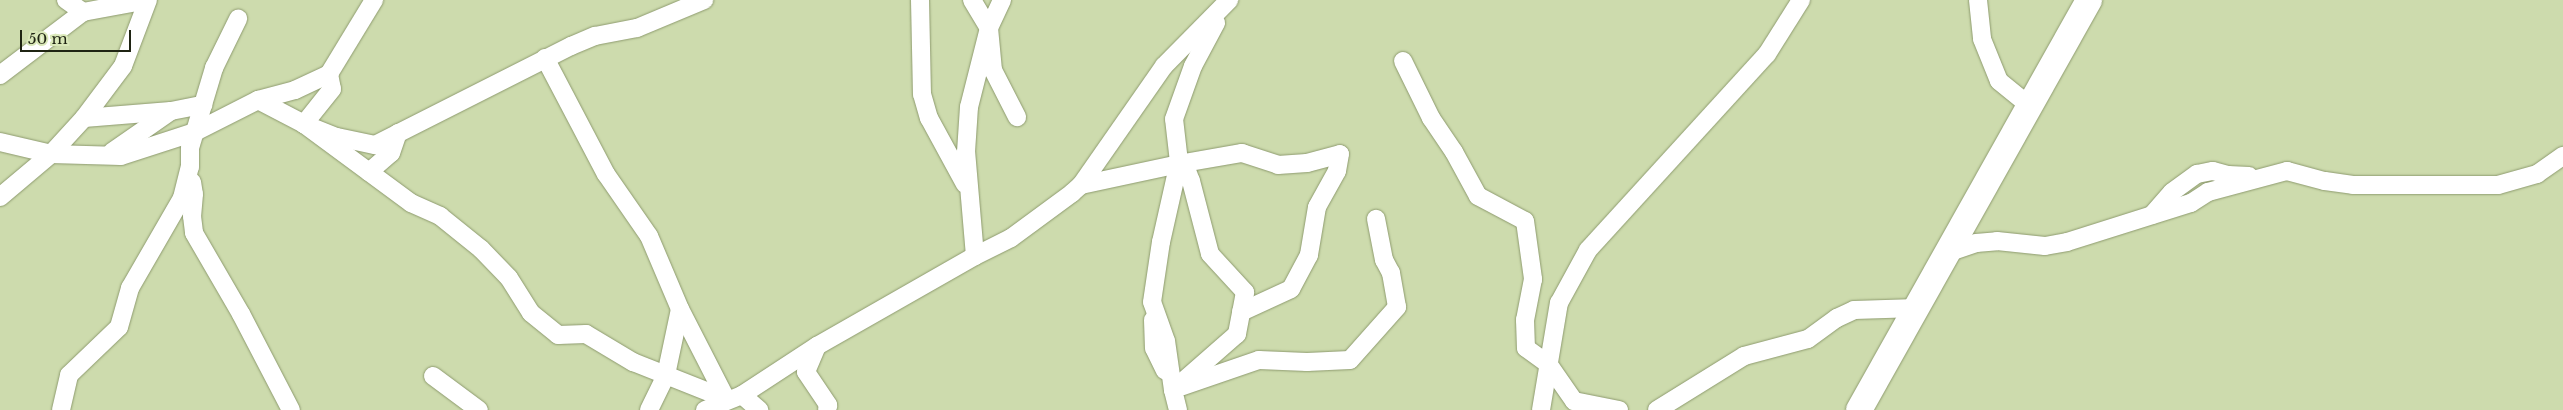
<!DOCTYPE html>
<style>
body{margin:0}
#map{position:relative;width:2563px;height:410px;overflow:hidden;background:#cddbad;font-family:"Libre Baskerville",serif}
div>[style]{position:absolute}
.roads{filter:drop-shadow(0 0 1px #8e9b6f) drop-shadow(0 0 1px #8e9b6f)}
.minor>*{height:18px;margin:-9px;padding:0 9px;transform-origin:9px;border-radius:9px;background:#fff}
.highway>*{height:26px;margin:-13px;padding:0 13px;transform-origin:13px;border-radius:13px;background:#fff}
span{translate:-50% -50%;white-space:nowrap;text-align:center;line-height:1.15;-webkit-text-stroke:4.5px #dae8b9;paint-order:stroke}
.scale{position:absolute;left:20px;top:30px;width:111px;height:22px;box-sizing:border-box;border:2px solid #1f2413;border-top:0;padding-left:6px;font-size:15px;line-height:18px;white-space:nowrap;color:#1f2413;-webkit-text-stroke:4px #dae8b9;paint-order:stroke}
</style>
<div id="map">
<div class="roads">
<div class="minor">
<div style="left:66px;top:0;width:21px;rotate:35deg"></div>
<div style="left:920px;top:0;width:94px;rotate:88.8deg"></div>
<div style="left:922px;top:94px;width:25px;rotate:74deg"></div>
<div style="left:929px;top:118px;width:75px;rotate:61.4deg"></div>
<div style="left:972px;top:0;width:33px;rotate:59deg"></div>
<div style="left:989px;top:28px;width:42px;rotate:84.6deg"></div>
<div style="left:993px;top:70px;width:53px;rotate:62.9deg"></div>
<div style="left:1978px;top:0;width:39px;rotate:84deg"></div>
<div style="left:1982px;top:39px;width:45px;rotate:68deg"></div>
<div style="left:1999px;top:81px;width:40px;rotate:39deg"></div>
<div style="left:545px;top:58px;width:131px;rotate:62.3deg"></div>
<div style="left:606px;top:174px;width:75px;rotate:55.3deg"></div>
<div style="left:649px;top:236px;width:79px;rotate:67deg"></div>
<div style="left:680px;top:309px;width:101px;rotate:62.9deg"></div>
<div style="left:1403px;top:61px;width:64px;rotate:63.8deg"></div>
<div style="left:1431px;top:118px;width:41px;rotate:55.9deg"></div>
<div style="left:1454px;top:152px;width:50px;rotate:61.4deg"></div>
<div style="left:1478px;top:196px;width:53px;rotate:28deg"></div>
<div style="left:1525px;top:221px;width:59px;rotate:82.1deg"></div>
<div style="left:1533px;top:279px;width:42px;rotate:101deg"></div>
<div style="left:1525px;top:320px;width:28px;rotate:88deg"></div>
<div style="left:1526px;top:348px;width:29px;rotate:36deg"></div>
<div style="left:1549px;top:365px;width:44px;rotate:55.2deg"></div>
<div style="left:1574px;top:401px;width:46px;rotate:11.3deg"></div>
<div style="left:329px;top:74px;width:87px;rotate:-58.7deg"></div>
<div style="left:0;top:75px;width:104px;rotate:-37.2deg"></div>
<div style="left:83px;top:12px;width:65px;rotate:-10.6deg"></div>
<div style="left:258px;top:100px;width:52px;rotate:27.6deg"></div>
<div style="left:304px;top:124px;width:133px;rotate:36.4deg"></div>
<div style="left:411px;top:203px;width:32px;rotate:24deg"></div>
<div style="left:440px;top:216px;width:53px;rotate:38.8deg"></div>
<div style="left:481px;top:249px;width:40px;rotate:46deg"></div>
<div style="left:509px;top:278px;width:41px;rotate:57.8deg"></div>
<div style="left:531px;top:313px;width:35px;rotate:39deg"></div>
<div style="left:558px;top:335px;width:28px;rotate:-2deg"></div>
<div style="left:586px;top:334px;width:55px;rotate:30.8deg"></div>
<div style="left:633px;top:362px;width:100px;rotate:21.7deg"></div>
<div style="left:84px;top:118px;width:87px;rotate:-4.6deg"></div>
<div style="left:0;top:142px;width:52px;rotate:13.2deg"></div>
<div style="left:51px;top:154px;width:70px;rotate:1.6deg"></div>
<div style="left:121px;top:156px;width:78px;rotate:-18deg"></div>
<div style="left:195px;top:132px;width:71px;rotate:-26.9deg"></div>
<div style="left:258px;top:100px;width:38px;rotate:-15deg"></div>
<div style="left:295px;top:90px;width:38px;rotate:-25deg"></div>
<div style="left:329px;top:74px;width:15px;rotate:79deg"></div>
<div style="left:332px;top:89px;width:45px;rotate:128.7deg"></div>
<div style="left:304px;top:124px;width:35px;rotate:22deg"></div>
<div style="left:337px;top:137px;width:39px;rotate:12deg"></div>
<div style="left:375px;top:145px;width:220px;rotate:-26.8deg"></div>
<div style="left:571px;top:46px;width:26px;rotate:-23deg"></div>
<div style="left:595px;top:36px;width:43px;rotate:-10.8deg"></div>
<div style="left:637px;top:28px;width:73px;rotate:-22.7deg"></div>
<div style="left:112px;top:152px;width:72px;rotate:-34.8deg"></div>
<div style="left:171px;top:111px;width:33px;rotate:-11deg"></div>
<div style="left:1184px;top:163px;width:59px;rotate:-9.8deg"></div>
<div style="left:1242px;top:153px;width:38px;rotate:18deg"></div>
<div style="left:1278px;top:165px;width:29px;rotate:-4deg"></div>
<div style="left:1307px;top:163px;width:34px;rotate:-15deg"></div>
<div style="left:1340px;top:154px;width:17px;rotate:100deg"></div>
<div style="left:1337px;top:171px;width:41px;rotate:119.1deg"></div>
<div style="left:1317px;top:207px;width:49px;rotate:99.5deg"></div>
<div style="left:1309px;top:255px;width:38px;rotate:118deg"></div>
<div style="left:1291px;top:289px;width:55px;rotate:155.3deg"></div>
<div style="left:369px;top:172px;width:29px;rotate:-41deg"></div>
<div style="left:391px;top:153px;width:21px;rotate:-71deg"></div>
<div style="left:192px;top:182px;width:12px;rotate:81deg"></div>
<div style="left:194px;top:194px;width:22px;rotate:95deg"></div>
<div style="left:192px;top:216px;width:17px;rotate:83deg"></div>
<div style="left:194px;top:233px;width:94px;rotate:59.9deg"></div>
<div style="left:241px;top:314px;width:108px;rotate:62.5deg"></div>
<div style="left:1081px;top:185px;width:105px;rotate:-12.1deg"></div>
<div style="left:1184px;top:163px;width:19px;rotate:69deg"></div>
<div style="left:1191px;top:181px;width:75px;rotate:75.4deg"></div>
<div style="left:1210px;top:254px;width:52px;rotate:47.4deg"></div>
<div style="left:1245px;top:292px;width:43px;rotate:100.8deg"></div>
<div style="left:1237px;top:334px;width:85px;rotate:138.8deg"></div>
<div style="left:1173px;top:390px;width:21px;rotate:76deg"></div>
<div style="left:0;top:197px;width:67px;rotate:-40.1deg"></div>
<div style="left:51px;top:154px;width:49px;rotate:-47.5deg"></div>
<div style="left:84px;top:118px;width:65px;rotate:-53.1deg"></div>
<div style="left:123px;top:66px;width:71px;rotate:-69.3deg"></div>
<div style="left:2152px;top:215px;width:30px;rotate:-49deg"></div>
<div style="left:2172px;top:192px;width:31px;rotate:-36deg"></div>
<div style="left:2197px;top:174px;width:16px;rotate:-11deg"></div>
<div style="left:2213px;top:171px;width:16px;rotate:15deg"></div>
<div style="left:2228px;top:175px;width:21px;rotate:3deg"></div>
<div style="left:1947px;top:253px;width:31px;rotate:-19deg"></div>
<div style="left:1976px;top:243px;width:21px;rotate:-5deg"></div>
<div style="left:1997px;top:241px;width:48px;rotate:5.9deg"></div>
<div style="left:2045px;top:246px;width:22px;rotate:-10deg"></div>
<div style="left:2067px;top:242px;width:130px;rotate:-17.5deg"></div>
<div style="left:2191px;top:203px;width:20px;rotate:-33deg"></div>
<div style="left:2208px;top:192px;width:82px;rotate:-14.9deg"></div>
<div style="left:2287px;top:171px;width:39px;rotate:15deg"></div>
<div style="left:2325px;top:181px;width:28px;rotate:8deg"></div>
<div style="left:2353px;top:185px;width:145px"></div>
<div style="left:2498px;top:185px;width:41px;rotate:-15.8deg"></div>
<div style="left:2537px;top:174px;width:32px;rotate:-35deg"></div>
<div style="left:975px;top:256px;width:104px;rotate:-94.9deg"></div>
<div style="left:966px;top:152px;width:45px;rotate:-86.2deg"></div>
<div style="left:969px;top:107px;width:81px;rotate:-75.8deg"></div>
<div style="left:989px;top:28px;width:31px;rotate:-65deg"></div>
<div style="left:1153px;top:320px;width:28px;rotate:88deg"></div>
<div style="left:1154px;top:348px;width:25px;rotate:64deg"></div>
<div style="left:817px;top:346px;width:28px;rotate:113deg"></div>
<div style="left:806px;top:372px;width:40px;rotate:56deg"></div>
<div style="left:828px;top:405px;width:5px;rotate:101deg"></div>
<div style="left:433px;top:376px;width:57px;rotate:36.5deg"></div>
<div style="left:1183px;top:386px;width:80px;rotate:-18.9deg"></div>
<div style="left:1259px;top:360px;width:48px;rotate:2.4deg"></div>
<div style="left:1307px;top:362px;width:43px;rotate:-2.7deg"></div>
<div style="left:1350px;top:360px;width:71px;rotate:-48.4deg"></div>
<div style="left:1397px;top:307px;width:35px;rotate:-100deg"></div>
<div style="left:1391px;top:273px;width:15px;rotate:-118deg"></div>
<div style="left:1384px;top:260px;width:42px;rotate:-101deg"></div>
<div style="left:1173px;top:390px;width:49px;rotate:-98.1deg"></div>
<div style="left:1166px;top:341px;width:41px;rotate:-109.7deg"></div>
<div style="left:1152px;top:302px;width:61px;rotate:-81.5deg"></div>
<div style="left:1161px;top:242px;width:82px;rotate:-77.3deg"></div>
<div style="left:1179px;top:162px;width:43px;rotate:-96.6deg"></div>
<div style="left:1174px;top:119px;width:56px;rotate:-70.3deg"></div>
<div style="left:1193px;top:66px;width:49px;rotate:-61.9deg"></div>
<div style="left:742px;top:395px;width:23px;rotate:41deg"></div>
<div style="left:61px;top:410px;width:36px;rotate:-77deg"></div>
<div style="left:69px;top:375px;width:69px;rotate:-43.8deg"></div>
<div style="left:119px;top:327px;width:41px;rotate:-74.2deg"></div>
<div style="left:130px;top:288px;width:104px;rotate:-60deg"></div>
<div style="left:182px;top:198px;width:32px;rotate:-76deg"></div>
<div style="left:190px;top:167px;width:19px;rotate:-90deg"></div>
<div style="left:190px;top:148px;width:84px;rotate:-73.3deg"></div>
<div style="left:214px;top:68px;width:55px;rotate:-63.9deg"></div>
<div style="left:649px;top:410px;width:39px;rotate:-64deg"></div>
<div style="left:666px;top:375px;width:67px;rotate:-78deg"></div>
<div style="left:705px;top:410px;width:40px;rotate:-22deg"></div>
<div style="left:742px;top:395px;width:90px;rotate:-33.2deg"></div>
<div style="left:817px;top:346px;width:182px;rotate:-29.7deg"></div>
<div style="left:975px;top:256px;width:40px;rotate:-26.6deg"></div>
<div style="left:1011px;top:238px;width:76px;rotate:-36.4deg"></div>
<div style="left:1072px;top:193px;width:12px;rotate:-42deg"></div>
<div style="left:1081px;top:185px;width:145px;rotate:-55.1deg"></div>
<div style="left:1164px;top:66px;width:93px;rotate:-45.4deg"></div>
<div style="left:1541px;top:410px;width:109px;rotate:-80.5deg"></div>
<div style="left:1559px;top:303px;width:60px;rotate:-61.3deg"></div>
<div style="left:1588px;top:250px;width:265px;rotate:-47.6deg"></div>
<div style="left:1767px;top:54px;width:64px;rotate:-57.8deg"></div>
<div style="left:1657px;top:410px;width:102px;rotate:-31.8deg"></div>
<div style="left:1744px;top:356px;width:66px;rotate:-14.9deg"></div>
<div style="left:1808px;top:339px;width:36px;rotate:-36deg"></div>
<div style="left:1837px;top:318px;width:19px;rotate:-25deg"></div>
<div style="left:1854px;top:310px;width:63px;rotate:-1.8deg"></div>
</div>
<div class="highway">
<div style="left:1859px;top:410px;width:470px;rotate:-60.7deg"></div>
</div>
</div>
<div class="scale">50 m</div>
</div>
